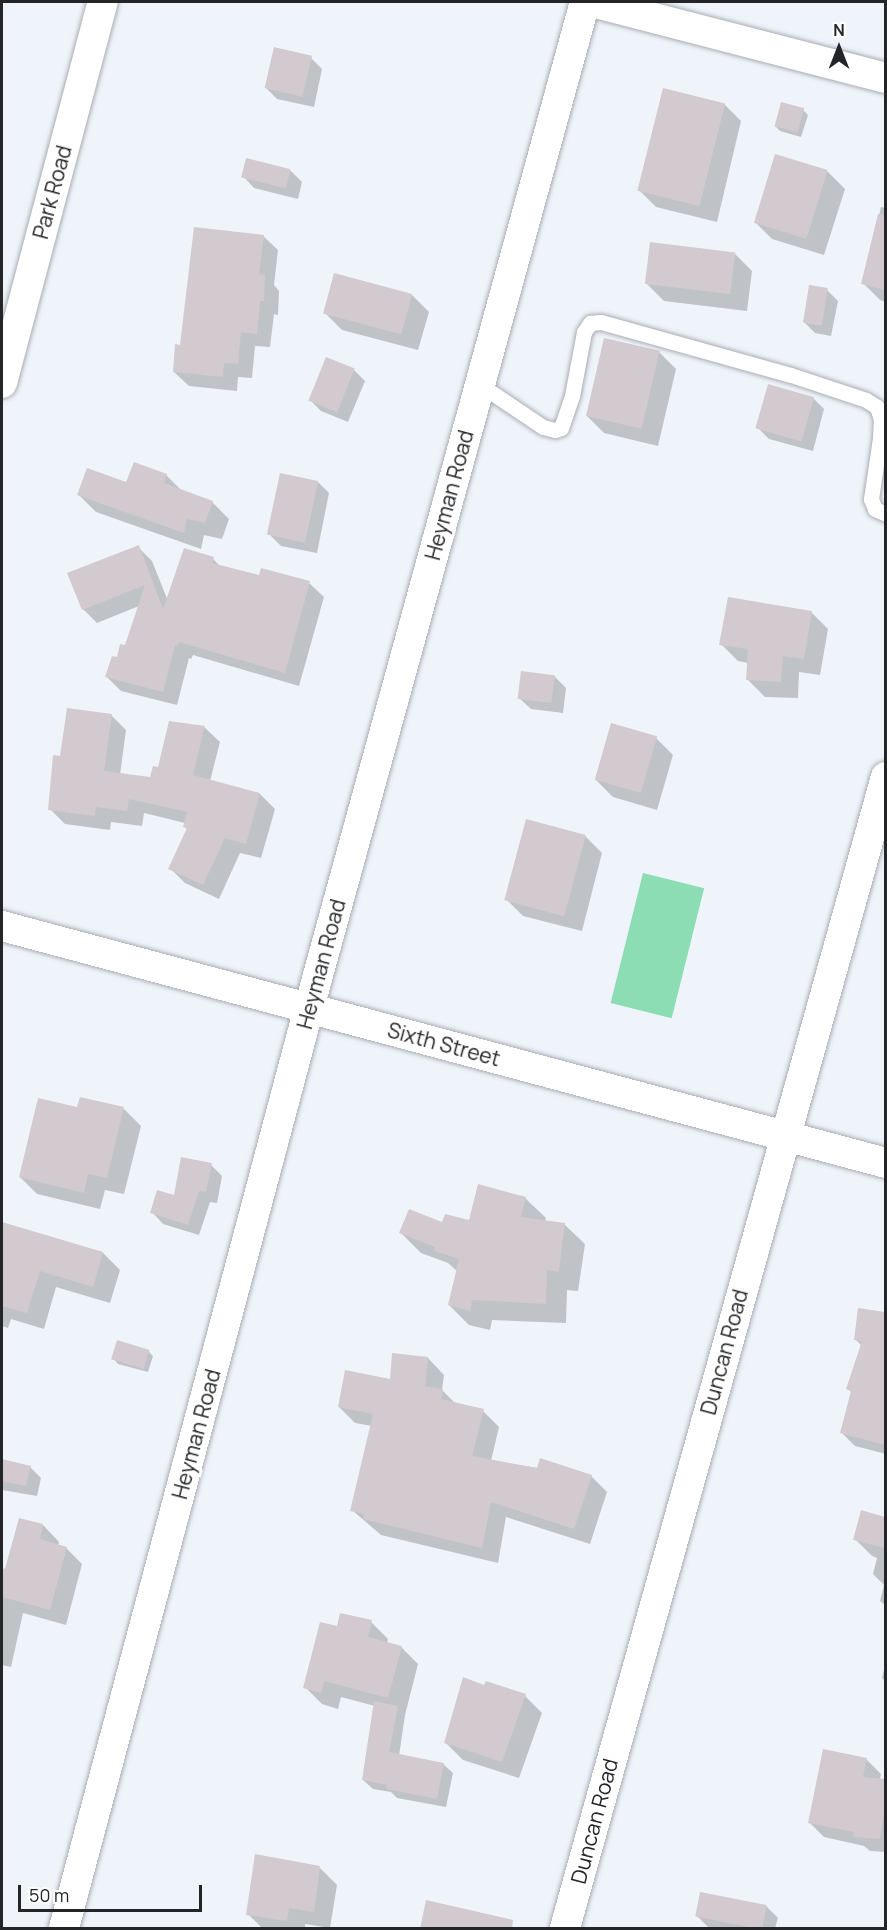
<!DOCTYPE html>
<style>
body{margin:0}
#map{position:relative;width:887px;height:1930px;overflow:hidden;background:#eff4fb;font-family:Manrope,sans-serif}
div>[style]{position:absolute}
.green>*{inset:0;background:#8cddb3;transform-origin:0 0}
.shadow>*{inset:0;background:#0003}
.building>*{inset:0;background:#d2cace;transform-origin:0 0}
.roads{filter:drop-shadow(0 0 2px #a8adb3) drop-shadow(0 0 2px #a8adb3)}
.lane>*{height:15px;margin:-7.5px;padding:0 7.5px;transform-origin:7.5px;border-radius:7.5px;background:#fff}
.street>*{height:30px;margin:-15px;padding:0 15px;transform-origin:15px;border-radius:15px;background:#fff}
span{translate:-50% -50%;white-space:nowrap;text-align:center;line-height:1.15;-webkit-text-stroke:6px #fff;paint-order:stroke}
.street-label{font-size:21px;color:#232527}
.frame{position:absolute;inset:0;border:3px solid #232527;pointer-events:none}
.north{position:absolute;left:809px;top:18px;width:60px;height:60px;-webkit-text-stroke:4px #fff;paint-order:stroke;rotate:0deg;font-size:16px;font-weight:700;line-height:24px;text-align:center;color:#232527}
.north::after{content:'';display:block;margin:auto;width:21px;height:27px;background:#232527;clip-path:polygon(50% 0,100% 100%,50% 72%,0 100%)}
.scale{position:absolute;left:18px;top:1885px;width:184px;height:27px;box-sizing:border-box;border:3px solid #232527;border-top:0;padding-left:8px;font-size:18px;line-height:21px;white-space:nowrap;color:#232527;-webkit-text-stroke:4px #fff;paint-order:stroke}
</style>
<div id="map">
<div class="green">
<div style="left:643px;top:873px;width:63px;height:134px;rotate:14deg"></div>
</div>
<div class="shadow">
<div style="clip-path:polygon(311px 58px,322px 69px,314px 107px,277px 99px,266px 88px)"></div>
<div style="clip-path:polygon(724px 104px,741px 121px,717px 222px,656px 207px,639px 190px)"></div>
<div style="clip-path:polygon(803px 110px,808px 115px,801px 137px,780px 131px,775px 126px)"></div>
<div style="clip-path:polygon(776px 156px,828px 172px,845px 189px,824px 255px,772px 239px,755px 222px)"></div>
<div style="clip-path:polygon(291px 171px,302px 182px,298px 199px,254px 188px,243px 176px)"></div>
<div style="clip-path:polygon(881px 207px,886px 208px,886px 302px,880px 300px,863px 283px)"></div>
<div style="clip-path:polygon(263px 236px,278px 250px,274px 285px,279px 291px,278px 315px,274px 314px,270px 347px,255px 346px,252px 378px,238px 377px,237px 391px,189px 386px,174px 372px,182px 347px)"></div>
<div style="clip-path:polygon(735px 254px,752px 271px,747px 311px,664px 301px,647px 284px)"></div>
<div style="clip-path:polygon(827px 290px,838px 301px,831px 336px,815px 333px,803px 321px)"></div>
<div style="clip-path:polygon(412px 295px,429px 312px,418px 350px,342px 330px,325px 313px)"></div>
<div style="clip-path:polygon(659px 352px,676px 369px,658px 446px,604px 433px,587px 416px)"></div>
<div style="clip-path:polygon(354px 370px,365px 381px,348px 422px,321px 411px,310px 400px)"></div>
<div style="clip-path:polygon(813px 398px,824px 409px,813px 451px,769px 439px,758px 428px)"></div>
<div style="clip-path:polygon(166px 475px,183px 492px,212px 502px,229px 519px,222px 539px,204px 535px,201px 549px,96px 512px,79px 495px)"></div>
<div style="clip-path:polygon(318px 482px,329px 493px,317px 553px,281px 546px,270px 535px)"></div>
<div style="clip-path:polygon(138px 547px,152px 561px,168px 601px,213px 559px,221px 567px,260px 577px,309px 583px,324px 597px,299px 686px,193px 655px,191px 659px,189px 658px,177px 705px,121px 691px,107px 677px,126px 647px,139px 606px,97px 623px,83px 609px)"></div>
<div style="clip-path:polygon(811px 612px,828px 629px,820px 675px,799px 672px,798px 698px,765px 697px,748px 680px,748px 663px,738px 661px,721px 644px)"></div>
<div style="clip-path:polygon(554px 676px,566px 688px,563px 713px,531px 709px,519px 698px)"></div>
<div style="clip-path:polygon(111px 715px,126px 730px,120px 775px,151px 779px,204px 727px,220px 742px,210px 781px,260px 794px,275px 809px,261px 858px,240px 853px,219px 899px,185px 883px,170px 868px,188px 830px,184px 826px,185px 823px,144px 813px,142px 826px,111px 822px,110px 830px,65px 824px,50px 809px,62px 758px)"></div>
<div style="clip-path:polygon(656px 738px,673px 755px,657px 810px,613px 797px,596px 780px)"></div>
<div style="clip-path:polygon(585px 836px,602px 853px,582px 931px,523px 916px,506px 899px)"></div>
<div style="clip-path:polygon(79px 1109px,124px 1109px,141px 1126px,124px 1194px,105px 1190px,100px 1209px,37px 1194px,20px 1177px)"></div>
<div style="clip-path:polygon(211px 1165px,222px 1176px,217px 1203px,210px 1202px,199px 1235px,163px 1224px,152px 1212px,175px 1197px)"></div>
<div style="clip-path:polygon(525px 1198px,546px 1218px,545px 1222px,564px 1224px,585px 1244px,578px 1291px,567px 1290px,566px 1323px,492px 1320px,490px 1330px,469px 1325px,449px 1305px,458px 1272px,448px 1263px,421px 1253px,401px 1233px,470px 1222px)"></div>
<div style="clip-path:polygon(2px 1223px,103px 1253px,120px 1270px,110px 1303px,56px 1287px,44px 1329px,11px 1319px,8px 1328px,2px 1326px)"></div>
<div style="clip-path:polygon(860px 1310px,886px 1313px,886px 1454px,855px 1446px,841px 1432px,852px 1393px,848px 1389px,862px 1346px,855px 1339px)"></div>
<div style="clip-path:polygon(148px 1351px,153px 1356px,148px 1372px,118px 1364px,113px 1358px)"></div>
<div style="clip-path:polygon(428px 1358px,444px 1375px,442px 1390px,456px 1404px,483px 1411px,499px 1427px,491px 1461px,591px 1476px,607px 1492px,590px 1544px,506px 1517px,498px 1563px,381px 1535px,352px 1510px,372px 1426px,355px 1423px,339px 1407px)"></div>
<div style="clip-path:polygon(2px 1461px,30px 1467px,41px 1478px,37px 1496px,2px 1490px)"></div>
<div style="clip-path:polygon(862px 1512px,886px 1518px,886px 1606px,880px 1601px,884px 1585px,873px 1574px,877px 1558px,872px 1556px,855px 1539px)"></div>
<div style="clip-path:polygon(43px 1525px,59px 1542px,58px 1546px,66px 1548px,82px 1564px,66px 1625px,23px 1613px,11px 1667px,2px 1665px,2px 1569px,6px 1571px)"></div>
<div style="clip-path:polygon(371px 1622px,388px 1639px,387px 1644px,401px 1647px,418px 1664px,405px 1715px,399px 1756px,443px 1764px,453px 1773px,446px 1807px,397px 1798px,391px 1792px,373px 1789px,363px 1780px,375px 1706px,341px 1697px,338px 1709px,322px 1704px,305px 1687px,338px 1628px)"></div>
<div style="clip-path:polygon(886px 1661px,886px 1682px,882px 1678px)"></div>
<div style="clip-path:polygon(485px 1687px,525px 1696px,542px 1713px,519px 1778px,463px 1760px,446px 1743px)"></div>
<div style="clip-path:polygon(866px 1759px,881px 1774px,880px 1780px,886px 1781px,886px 1852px,870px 1851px,864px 1846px,824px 1837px,810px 1823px)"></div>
<div style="clip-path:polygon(320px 1868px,337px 1885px,330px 1928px,305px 1924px,305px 1928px,262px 1928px,248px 1914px)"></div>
<div style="clip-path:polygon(766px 1906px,778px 1918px,775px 1928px,714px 1928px,708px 1927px,697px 1916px)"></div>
</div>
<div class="building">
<div style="left:274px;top:47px;width:39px;height:42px;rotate:13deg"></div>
<div style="left:663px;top:88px;width:64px;height:106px;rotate:14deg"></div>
<div style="left:781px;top:102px;width:24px;height:25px;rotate:15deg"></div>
<div style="left:775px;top:154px;width:55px;height:72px;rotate:17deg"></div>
<div style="left:246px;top:158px;width:46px;height:20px;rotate:14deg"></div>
<div style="clip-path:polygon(878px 214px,885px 215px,885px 290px,861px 284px)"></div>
<div style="clip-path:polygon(194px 227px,264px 235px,259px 274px,265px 275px,264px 301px,260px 301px,257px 334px,241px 332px,238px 364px,224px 363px,223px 377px,173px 372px,175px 344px,180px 345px)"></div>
<div style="left:650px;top:242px;width:86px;height:42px;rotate:7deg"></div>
<div style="left:334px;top:273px;width:81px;height:42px;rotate:15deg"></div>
<div style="left:809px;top:285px;width:19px;height:38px;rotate:9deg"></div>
<div style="left:604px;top:338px;width:57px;height:80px;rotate:13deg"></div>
<div style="left:326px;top:357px;width:31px;height:47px;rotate:22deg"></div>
<div style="left:768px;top:384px;width:48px;height:46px;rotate:16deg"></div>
<div style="clip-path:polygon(134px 462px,167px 474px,164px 483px,213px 501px,205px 523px,187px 519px,184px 533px,77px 495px,87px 468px,126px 482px)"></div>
<div style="left:280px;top:473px;width:39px;height:63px;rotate:12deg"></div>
<div style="clip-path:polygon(139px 545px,163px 609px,184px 548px,214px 557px,212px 563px,259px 575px,261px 568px,310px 581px,285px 673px,179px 642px,177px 646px,175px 645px,163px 692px,105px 677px,112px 656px,117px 657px,120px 644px,125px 645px,145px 585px,82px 610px,67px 573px)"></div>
<div style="clip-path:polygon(728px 597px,812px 611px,804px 659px,783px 656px,781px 682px,746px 680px,748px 649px,719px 645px)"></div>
<div style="left:521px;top:671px;width:34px;height:28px;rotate:7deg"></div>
<div style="clip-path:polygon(67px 708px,112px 714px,104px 771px,150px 777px,153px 766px,158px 767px,169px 721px,205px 726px,193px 775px,260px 793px,246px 844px,225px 838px,203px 885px,168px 869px,187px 828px,183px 827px,187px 812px,129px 799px,127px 811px,96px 807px,95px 816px,48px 810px,53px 755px,60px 756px)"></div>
<div style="left:611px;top:723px;width:48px;height:59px;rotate:16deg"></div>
<div style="left:526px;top:819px;width:62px;height:84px;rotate:15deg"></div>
<div style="clip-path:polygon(80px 1097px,124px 1107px,107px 1178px,88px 1174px,84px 1193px,19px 1177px,38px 1098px,77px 1107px)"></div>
<div style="clip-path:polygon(181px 1157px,212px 1163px,206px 1192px,199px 1191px,188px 1225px,150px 1213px,157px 1190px,174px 1195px)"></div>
<div style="clip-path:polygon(478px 1184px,526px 1197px,521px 1217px,565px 1223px,559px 1272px,547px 1270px,546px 1304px,472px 1300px,470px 1311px,448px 1305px,459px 1259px,434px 1251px,435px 1247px,399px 1233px,409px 1209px,442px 1222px,445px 1214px,469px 1220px)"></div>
<div style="clip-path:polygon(2px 1222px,103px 1252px,93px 1287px,40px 1271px,27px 1313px,2px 1306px)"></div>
<div style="clip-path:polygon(858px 1308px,885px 1312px,885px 1445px,840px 1433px,851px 1391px,846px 1389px,862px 1341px,854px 1340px)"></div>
<div style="left:117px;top:1340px;width:34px;height:20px;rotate:17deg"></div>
<div style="clip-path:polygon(392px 1353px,428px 1357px,425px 1386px,443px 1389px,441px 1399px,484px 1409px,472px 1456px,537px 1468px,540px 1458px,592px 1475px,574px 1529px,491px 1502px,482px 1548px,363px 1519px,364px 1514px,350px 1511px,373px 1414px,338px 1407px,345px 1370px,390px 1379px)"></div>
<div style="clip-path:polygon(2px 1459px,31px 1466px,26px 1486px,2px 1481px)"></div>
<div style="clip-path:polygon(861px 1510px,885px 1517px,885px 1548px,853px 1540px)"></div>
<div style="clip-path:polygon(19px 1518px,43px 1524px,40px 1539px,67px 1547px,50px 1610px,2px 1597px,2px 1568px,5px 1569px)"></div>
<div style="clip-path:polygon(340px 1613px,372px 1620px,368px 1637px,402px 1646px,388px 1698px,324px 1681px,321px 1693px,303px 1688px,320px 1622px,337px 1626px)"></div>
<div style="clip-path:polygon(463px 1677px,484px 1685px,486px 1681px,526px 1694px,502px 1762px,444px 1743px)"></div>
<div style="clip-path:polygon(374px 1701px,398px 1706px,389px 1752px,444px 1763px,437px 1799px,386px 1789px,387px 1785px,362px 1780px)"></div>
<div style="clip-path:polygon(823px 1749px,867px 1758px,863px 1777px,885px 1779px,885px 1806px,880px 1839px,853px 1837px,854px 1832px,808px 1823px)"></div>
<div style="clip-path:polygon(255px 1854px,320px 1866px,314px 1912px,289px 1908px,287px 1921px,246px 1915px)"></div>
<div style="left:700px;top:1892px;width:68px;height:25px;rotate:11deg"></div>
<div style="clip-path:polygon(426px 1900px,513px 1920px,512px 1929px,420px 1929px)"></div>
</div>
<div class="roads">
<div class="lane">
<div style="left:479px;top:384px;width:77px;rotate:33.9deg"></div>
<div style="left:543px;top:427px;width:12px;rotate:14deg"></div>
<div style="left:555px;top:430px;width:6px;rotate:-18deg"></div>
<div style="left:561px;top:428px;width:34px;rotate:-71deg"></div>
<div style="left:572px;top:396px;width:65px;rotate:-79.4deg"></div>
<div style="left:584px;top:332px;width:11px;rotate:-56deg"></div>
<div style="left:590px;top:323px;width:11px;rotate:-5deg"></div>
<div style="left:601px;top:322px;width:197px;rotate:15.6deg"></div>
<div style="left:791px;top:375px;width:79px;rotate:18.4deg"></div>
<div style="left:866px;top:400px;width:13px;rotate:32deg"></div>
<div style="left:877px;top:407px;width:13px;rotate:72deg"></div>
<div style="left:881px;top:419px;width:19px;rotate:93deg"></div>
<div style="left:880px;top:438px;width:62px;rotate:98.4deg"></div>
<div style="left:871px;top:499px;width:11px;rotate:68deg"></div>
<div style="left:875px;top:509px;width:12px;rotate:24deg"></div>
</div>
<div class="street">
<div style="left:592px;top:2px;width:304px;rotate:14.5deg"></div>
<div style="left:2px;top:383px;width:394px;rotate:-75.2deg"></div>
<div style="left:2px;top:926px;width:915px;rotate:15.01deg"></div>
<div style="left:64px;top:1928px;width:952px;rotate:-75.09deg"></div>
<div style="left:309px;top:1008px;width:1043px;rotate:-74.66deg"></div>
<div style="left:565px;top:1928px;width:1195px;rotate:-74.42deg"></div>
</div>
</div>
<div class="street-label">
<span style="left:52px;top:192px;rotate:-75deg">Park Road</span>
<span style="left:449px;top:495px;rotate:-75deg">Heyman Road</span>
<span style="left:321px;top:964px;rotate:-75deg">Heyman Road</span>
<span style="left:444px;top:1044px;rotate:15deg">Sixth Street</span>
<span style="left:724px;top:1352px;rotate:-75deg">Duncan Road</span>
<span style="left:196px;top:1434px;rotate:-75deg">Heyman Road</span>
<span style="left:594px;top:1821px;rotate:-75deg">Duncan Road</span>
</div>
<div class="frame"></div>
<div class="north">N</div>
<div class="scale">50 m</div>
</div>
